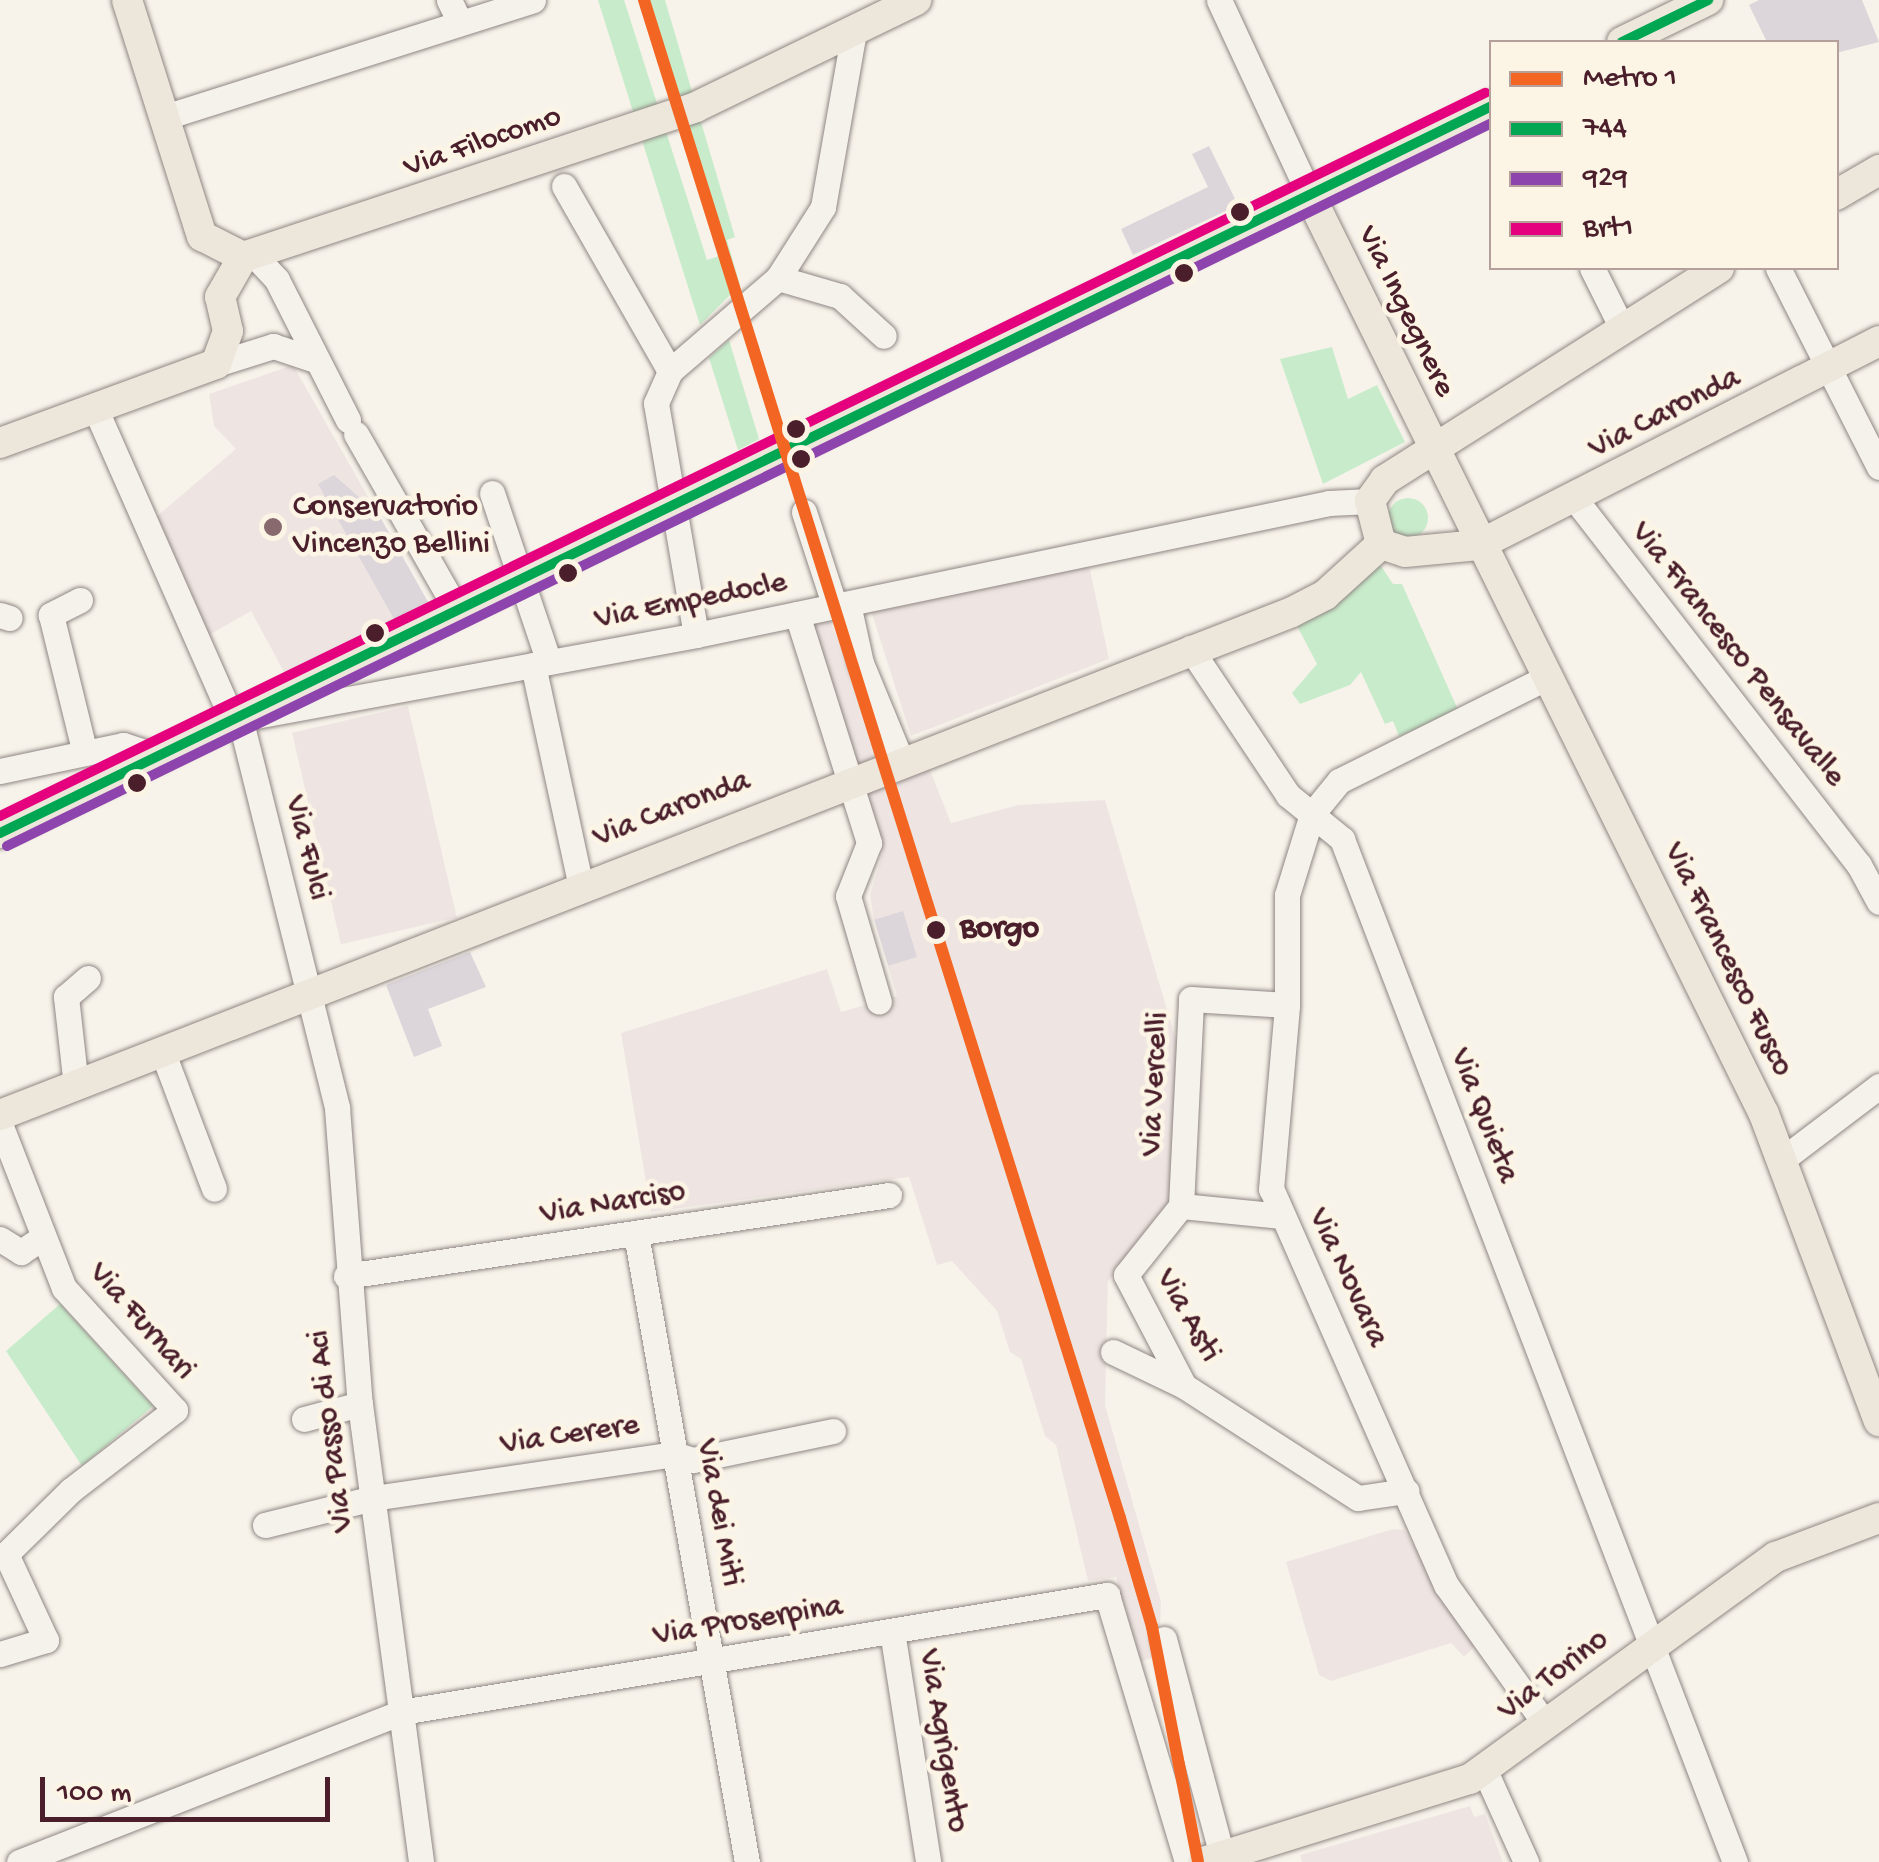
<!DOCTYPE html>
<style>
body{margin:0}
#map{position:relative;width:1879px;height:1862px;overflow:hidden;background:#f7f3ea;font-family:"Gochi Hand",sans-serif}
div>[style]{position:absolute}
.built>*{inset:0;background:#eee5e2;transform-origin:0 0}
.green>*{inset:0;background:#c8eccb}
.round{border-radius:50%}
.building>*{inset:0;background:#dcd6db;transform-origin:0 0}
.roads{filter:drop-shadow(0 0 2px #908684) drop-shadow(0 0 2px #908684)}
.minor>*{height:25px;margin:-12.5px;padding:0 12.5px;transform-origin:12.5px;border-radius:12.5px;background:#f5f2ec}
.major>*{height:30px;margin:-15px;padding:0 15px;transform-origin:15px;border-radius:15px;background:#ece7da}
.bus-1>*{height:10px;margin:-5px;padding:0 5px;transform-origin:5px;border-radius:5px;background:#00a651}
.bus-2>*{height:10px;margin:-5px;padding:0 5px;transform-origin:5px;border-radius:5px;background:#8e44ad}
.bus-3>*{height:10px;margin:-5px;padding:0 5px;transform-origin:5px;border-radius:5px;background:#e5007d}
.metro-1>*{height:12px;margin:-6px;padding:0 6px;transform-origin:6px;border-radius:6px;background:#f26522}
.dots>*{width:28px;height:28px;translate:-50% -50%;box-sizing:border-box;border:5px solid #fcf5e5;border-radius:50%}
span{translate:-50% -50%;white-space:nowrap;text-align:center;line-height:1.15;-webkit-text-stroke:9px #fcf5e5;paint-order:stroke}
.street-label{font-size:32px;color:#4a1f2b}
.poi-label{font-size:32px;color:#4a1f2b}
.left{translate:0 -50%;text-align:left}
.stop-label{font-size:32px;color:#4a1f2b;font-weight:700}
.legend{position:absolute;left:1489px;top:40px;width:350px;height:230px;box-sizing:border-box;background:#fcf5e5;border:2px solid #b59f9b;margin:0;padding:12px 18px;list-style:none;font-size:30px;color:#4a1f2b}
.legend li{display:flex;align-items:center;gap:20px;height:50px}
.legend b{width:50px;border:2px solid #b59f9b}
.scale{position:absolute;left:40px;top:1777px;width:290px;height:45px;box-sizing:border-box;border:5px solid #4a1f2b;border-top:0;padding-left:12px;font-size:30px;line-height:35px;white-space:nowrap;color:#4a1f2b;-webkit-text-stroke:8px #fcf5e5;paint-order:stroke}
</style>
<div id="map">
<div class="built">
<div style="clip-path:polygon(293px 365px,428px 602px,285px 674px,251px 611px,209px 635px,156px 517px,236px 449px,214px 426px,209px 394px)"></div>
<div style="clip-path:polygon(1089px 565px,1109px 659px,911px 736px,870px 608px)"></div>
<div style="clip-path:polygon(829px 616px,883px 759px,857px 767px,811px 620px)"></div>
<div style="left:408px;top:706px;width:217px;height:119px;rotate:77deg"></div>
<div style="clip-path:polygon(928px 765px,951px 823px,1018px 805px,1105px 800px,1182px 1060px,1173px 1195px,1108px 1281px,1105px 1405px,1161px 1602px,1159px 1656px,1141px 1661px,1116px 1577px,1088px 1581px,1056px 1445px,1045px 1436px,1021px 1359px,1010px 1352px,997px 1311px,952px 1261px,937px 1265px,909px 1177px,651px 1212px,621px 1033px,827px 969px,841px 1012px,897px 996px,874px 920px,870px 895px,883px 852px,863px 789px)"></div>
<div style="clip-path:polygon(1393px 1529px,1404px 1530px,1475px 1646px,1464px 1657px,1451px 1643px,1331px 1681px,1319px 1675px,1286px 1562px)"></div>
<div style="clip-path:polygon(1470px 1806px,1474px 1817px,1485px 1814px,1503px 1862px,1302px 1862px,1300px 1855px)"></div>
</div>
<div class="green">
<div style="clip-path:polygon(598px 0,624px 0,707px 260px,719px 256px,640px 0,665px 0,735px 237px,727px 240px,740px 285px,700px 325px)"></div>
<div style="clip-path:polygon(729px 340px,759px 439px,738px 450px,709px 358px)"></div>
<div style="clip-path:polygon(1332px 347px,1348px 399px,1377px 385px,1405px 442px,1323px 484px,1280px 359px)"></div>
<div class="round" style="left:1388px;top:498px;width:40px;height:40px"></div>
<div style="clip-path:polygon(1379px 563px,1393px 584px,1402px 584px,1459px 712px,1399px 736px,1393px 721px,1385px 724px,1361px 672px,1350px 685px,1300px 704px,1292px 693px,1317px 664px,1295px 622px,1326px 612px)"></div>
<div style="clip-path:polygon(60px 1304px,153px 1406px,82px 1466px,6px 1351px)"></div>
</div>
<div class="building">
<div style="clip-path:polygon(1759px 0,1862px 0,1879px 42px,1836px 53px,1836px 42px,1767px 42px,1749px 5px)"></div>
<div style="clip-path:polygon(1209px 146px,1238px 205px,1133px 255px,1121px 229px,1208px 187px,1192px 154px)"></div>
<div style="clip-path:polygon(334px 475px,379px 515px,428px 602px,394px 619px,318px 484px)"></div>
<div style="left:903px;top:911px;width:48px;height:30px;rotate:73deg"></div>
<div style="clip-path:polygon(470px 952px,486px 987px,428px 1009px,442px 1046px,414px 1057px,386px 985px)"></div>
</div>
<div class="roads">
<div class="minor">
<div style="left:449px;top:0;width:25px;rotate:64deg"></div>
<div style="left:1219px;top:0;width:216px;rotate:65.1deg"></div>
<div style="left:165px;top:117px;width:386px;rotate:-17.6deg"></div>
<div style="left:564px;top:186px;width:213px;rotate:60.2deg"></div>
<div style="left:253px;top:254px;width:35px;rotate:47deg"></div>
<div style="left:277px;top:280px;width:157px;rotate:63.1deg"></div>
<div style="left:1592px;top:268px;width:69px;rotate:63.4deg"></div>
<div style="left:1778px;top:268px;width:223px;rotate:63.1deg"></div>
<div style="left:778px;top:278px;width:65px;rotate:16.2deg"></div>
<div style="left:840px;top:296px;width:59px;rotate:42.3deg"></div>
<div style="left:216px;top:364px;width:60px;rotate:-17.5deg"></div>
<div style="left:273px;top:346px;width:41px;rotate:18.4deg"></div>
<div style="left:95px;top:408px;width:329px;rotate:66.2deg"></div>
<div style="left:228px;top:709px;width:15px;rotate:37deg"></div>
<div style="left:356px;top:434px;width:203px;rotate:60.2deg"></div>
<div style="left:492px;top:493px;width:178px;rotate:71.4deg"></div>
<div style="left:1575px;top:499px;width:463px;rotate:52.2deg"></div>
<div style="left:1859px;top:865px;width:42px;rotate:61.6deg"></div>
<div style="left:804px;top:512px;width:100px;rotate:71.9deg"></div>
<div style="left:80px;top:600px;width:33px;rotate:153deg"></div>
<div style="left:51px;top:615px;width:142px;rotate:76.2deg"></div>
<div style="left:848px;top:604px;width:60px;rotate:77.6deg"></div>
<div style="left:861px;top:663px;width:105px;rotate:67.6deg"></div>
<div style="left:797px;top:614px;width:240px;rotate:72.5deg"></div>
<div style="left:869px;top:843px;width:57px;rotate:111.6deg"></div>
<div style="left:848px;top:896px;width:110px;rotate:73.7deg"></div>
<div style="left:0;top:615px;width:10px;rotate:17deg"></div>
<div style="left:696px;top:635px;width:235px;rotate:-99.8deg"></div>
<div style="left:656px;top:403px;width:35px;rotate:-66deg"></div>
<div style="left:670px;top:371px;width:143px;rotate:-40.7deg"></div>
<div style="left:778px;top:278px;width:84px;rotate:-57.6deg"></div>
<div style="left:823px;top:207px;width:179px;rotate:-80deg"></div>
<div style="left:1190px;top:648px;width:177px;rotate:56.3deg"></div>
<div style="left:1288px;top:795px;width:70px;rotate:39.2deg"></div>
<div style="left:1342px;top:839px;width:1096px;rotate:68.99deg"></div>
<div style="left:533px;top:665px;width:223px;rotate:77.8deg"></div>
<div style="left:250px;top:717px;width:453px;rotate:-10.4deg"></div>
<div style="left:696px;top:635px;width:647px;rotate:-11.78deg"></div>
<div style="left:1329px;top:503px;width:41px;rotate:-2.8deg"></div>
<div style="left:240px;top:718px;width:402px;rotate:76deg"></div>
<div style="left:337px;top:1108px;width:297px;rotate:85.6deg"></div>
<div style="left:360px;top:1404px;width:462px;rotate:82.4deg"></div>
<div style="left:0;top:771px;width:126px;rotate:-11.9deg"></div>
<div style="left:123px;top:745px;width:40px;rotate:18deg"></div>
<div style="left:163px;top:1053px;width:145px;rotate:69.4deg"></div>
<div style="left:76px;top:1086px;width:90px;rotate:-96.4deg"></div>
<div style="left:66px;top:997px;width:29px;rotate:-41deg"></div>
<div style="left:0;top:1124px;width:176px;rotate:68.7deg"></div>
<div style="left:64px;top:1288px;width:165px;rotate:47.7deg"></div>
<div style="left:175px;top:1410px;width:131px;rotate:142.4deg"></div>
<div style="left:71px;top:1490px;width:91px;rotate:135.4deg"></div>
<div style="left:6px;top:1554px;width:95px;rotate:65.1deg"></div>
<div style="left:46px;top:1640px;width:48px;rotate:163.1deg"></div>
<div style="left:1783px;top:1159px;width:121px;rotate:-37.2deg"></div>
<div style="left:1181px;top:1206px;width:207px;rotate:-87.2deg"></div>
<div style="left:1191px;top:999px;width:96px;rotate:3.6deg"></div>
<div style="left:1282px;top:1216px;width:101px;rotate:-174.3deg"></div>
<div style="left:1181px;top:1206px;width:88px;rotate:128.6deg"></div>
<div style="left:1126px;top:1275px;width:125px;rotate:62.4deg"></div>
<div style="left:1184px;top:1386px;width:207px;rotate:32.8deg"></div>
<div style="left:1358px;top:1498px;width:49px;rotate:-8.3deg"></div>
<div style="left:636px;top:1234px;width:638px;rotate:79.98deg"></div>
<div style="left:0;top:1239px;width:25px;rotate:32deg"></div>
<div style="left:21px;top:1252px;width:23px;rotate:-34deg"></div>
<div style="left:346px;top:1276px;width:549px;rotate:-8.48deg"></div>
<div style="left:1113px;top:1352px;width:79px;rotate:25.6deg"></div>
<div style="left:304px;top:1419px;width:58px;rotate:-15deg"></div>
<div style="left:265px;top:1525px;width:111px;rotate:-14deg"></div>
<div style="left:373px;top:1498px;width:304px;rotate:-8.3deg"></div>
<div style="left:674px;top:1454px;width:20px;rotate:18deg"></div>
<div style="left:693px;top:1460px;width:143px;rotate:-11.7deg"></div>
<div style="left:892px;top:1631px;width:234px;rotate:81.1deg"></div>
<div style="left:1164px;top:1639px;width:225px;rotate:75deg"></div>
<div style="left:1546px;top:1725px;width:172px;rotate:-125.5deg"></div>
<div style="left:1446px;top:1585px;width:433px;rotate:-113.8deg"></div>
<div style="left:1271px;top:1189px;width:185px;rotate:-85deg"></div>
<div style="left:1287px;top:1005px;width:110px;rotate:-90deg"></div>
<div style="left:1287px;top:895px;width:85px;rotate:-72.8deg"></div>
<div style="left:1312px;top:814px;width:43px;rotate:-50.7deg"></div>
<div style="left:1339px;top:781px;width:231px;rotate:-26.5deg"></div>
<div style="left:1485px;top:1771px;width:100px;rotate:65.7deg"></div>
<div style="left:19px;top:1862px;width:410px;rotate:-21.4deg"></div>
<div style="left:401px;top:1712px;width:716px;rotate:-9.41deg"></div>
<div style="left:1107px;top:1595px;width:279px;rotate:73.3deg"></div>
</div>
<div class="major">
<div style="left:127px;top:0;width:248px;rotate:72.4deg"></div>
<div style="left:202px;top:236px;width:46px;rotate:27.1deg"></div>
<div style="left:243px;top:257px;width:477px;rotate:-18.3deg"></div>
<div style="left:696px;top:107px;width:245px;rotate:-25.9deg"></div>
<div style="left:1622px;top:42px;width:96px;rotate:-26deg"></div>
<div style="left:1836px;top:195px;width:50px;rotate:-30.2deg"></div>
<div style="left:1310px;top:196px;width:1024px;rotate:63.69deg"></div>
<div style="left:1764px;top:1114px;width:328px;rotate:69.5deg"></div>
<div style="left:1719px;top:268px;width:396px;rotate:147.6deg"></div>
<div style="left:1385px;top:480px;width:26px;rotate:126deg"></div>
<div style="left:1370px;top:501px;width:44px;rotate:75.7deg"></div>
<div style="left:1381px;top:544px;width:25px;rotate:18deg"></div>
<div style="left:1405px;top:552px;width:74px;rotate:-5.4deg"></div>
<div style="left:1479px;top:545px;width:449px;rotate:-27deg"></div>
<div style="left:0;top:443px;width:230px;rotate:-20.1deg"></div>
<div style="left:216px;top:364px;width:35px;rotate:-70deg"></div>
<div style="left:228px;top:331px;width:35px;rotate:-103deg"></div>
<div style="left:220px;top:297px;width:46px;rotate:-60.1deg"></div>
<div style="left:0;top:833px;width:1660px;rotate:-25.98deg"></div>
<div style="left:0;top:1115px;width:1386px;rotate:-21.27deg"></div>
<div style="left:1292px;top:612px;width:37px;rotate:-27deg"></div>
<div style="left:1325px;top:595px;width:76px;rotate:-42.3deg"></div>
<div style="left:1203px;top:1862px;width:280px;rotate:-17.3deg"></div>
<div style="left:1470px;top:1779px;width:378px;rotate:-36deg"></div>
<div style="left:1776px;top:1557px;width:110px;rotate:-20.7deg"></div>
</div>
</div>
<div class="bus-1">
<div style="left:1622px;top:42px;width:96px;rotate:-26deg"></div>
<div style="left:0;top:833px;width:1660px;rotate:-25.98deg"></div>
</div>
<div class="bus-2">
<div style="left:7px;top:846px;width:1652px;rotate:-25.96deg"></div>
</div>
<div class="bus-3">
<div style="left:0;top:816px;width:1652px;rotate:-25.96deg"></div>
</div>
<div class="metro-1">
<div style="left:644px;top:0;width:1591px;rotate:72.59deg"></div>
<div style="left:1120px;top:1518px;width:114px;rotate:73.6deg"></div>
<div style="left:1152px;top:1627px;width:239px;rotate:78.9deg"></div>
</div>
<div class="dots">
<div style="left:1240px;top:212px;background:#4a1f2b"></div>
<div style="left:1184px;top:273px;background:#4a1f2b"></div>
<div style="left:796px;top:429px;background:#4a1f2b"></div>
<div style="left:801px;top:459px;background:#4a1f2b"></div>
<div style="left:273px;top:527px;background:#87696e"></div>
<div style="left:568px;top:573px;background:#4a1f2b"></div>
<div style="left:375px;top:633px;background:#4a1f2b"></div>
<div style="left:137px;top:783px;background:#4a1f2b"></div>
<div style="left:936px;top:930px;background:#4a1f2b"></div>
</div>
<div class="street-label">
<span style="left:483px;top:143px;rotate:-19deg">Via Filocomo</span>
<span style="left:1405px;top:312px;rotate:64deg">Via Ingegnere</span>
<span style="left:1665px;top:414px;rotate:-27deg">Via Caronda</span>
<span style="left:691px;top:602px;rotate:-11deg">Via Empedocle</span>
<span style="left:1737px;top:655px;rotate:52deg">Via Francesco Pensavalle</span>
<span style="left:672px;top:810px;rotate:-21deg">Via Caronda</span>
<span style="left:306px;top:848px;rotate:76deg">Via Fulci</span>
<span style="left:1727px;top:960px;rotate:64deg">Via Francesco Fusco</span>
<span style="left:1156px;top:1084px;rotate:-87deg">Via Vercelli</span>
<span style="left:1483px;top:1116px;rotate:69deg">Via Quieta</span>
<span style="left:613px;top:1204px;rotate:-9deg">Via Narciso</span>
<span style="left:1347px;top:1278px;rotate:65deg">Via Novara</span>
<span style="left:1187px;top:1316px;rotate:61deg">Via Asti</span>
<span style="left:141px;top:1322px;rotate:49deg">Via Furnari</span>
<span style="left:332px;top:1431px;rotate:-97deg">Via Passo di Aci</span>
<span style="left:570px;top:1436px;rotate:-8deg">Via Cerere</span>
<span style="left:718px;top:1513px;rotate:80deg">Via dei Miti</span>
<span style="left:748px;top:1622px;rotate:-9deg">Via Proserpina</span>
<span style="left:1554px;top:1676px;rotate:-37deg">Via Torino</span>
<span style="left:942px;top:1741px;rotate:81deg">Via Agrigento</span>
</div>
<div class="poi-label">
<span class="left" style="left:293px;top:527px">Conservatorio<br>Vincenzo Bellini</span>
</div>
<div class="stop-label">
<span class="left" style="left:960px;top:930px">Borgo</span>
</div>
<ul class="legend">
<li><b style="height:12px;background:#f26522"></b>Metro 1</li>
<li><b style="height:12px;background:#00a651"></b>744</li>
<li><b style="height:12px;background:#8e44ad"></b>929</li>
<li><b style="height:12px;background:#e5007d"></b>Brt1</li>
</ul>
<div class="scale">100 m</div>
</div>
